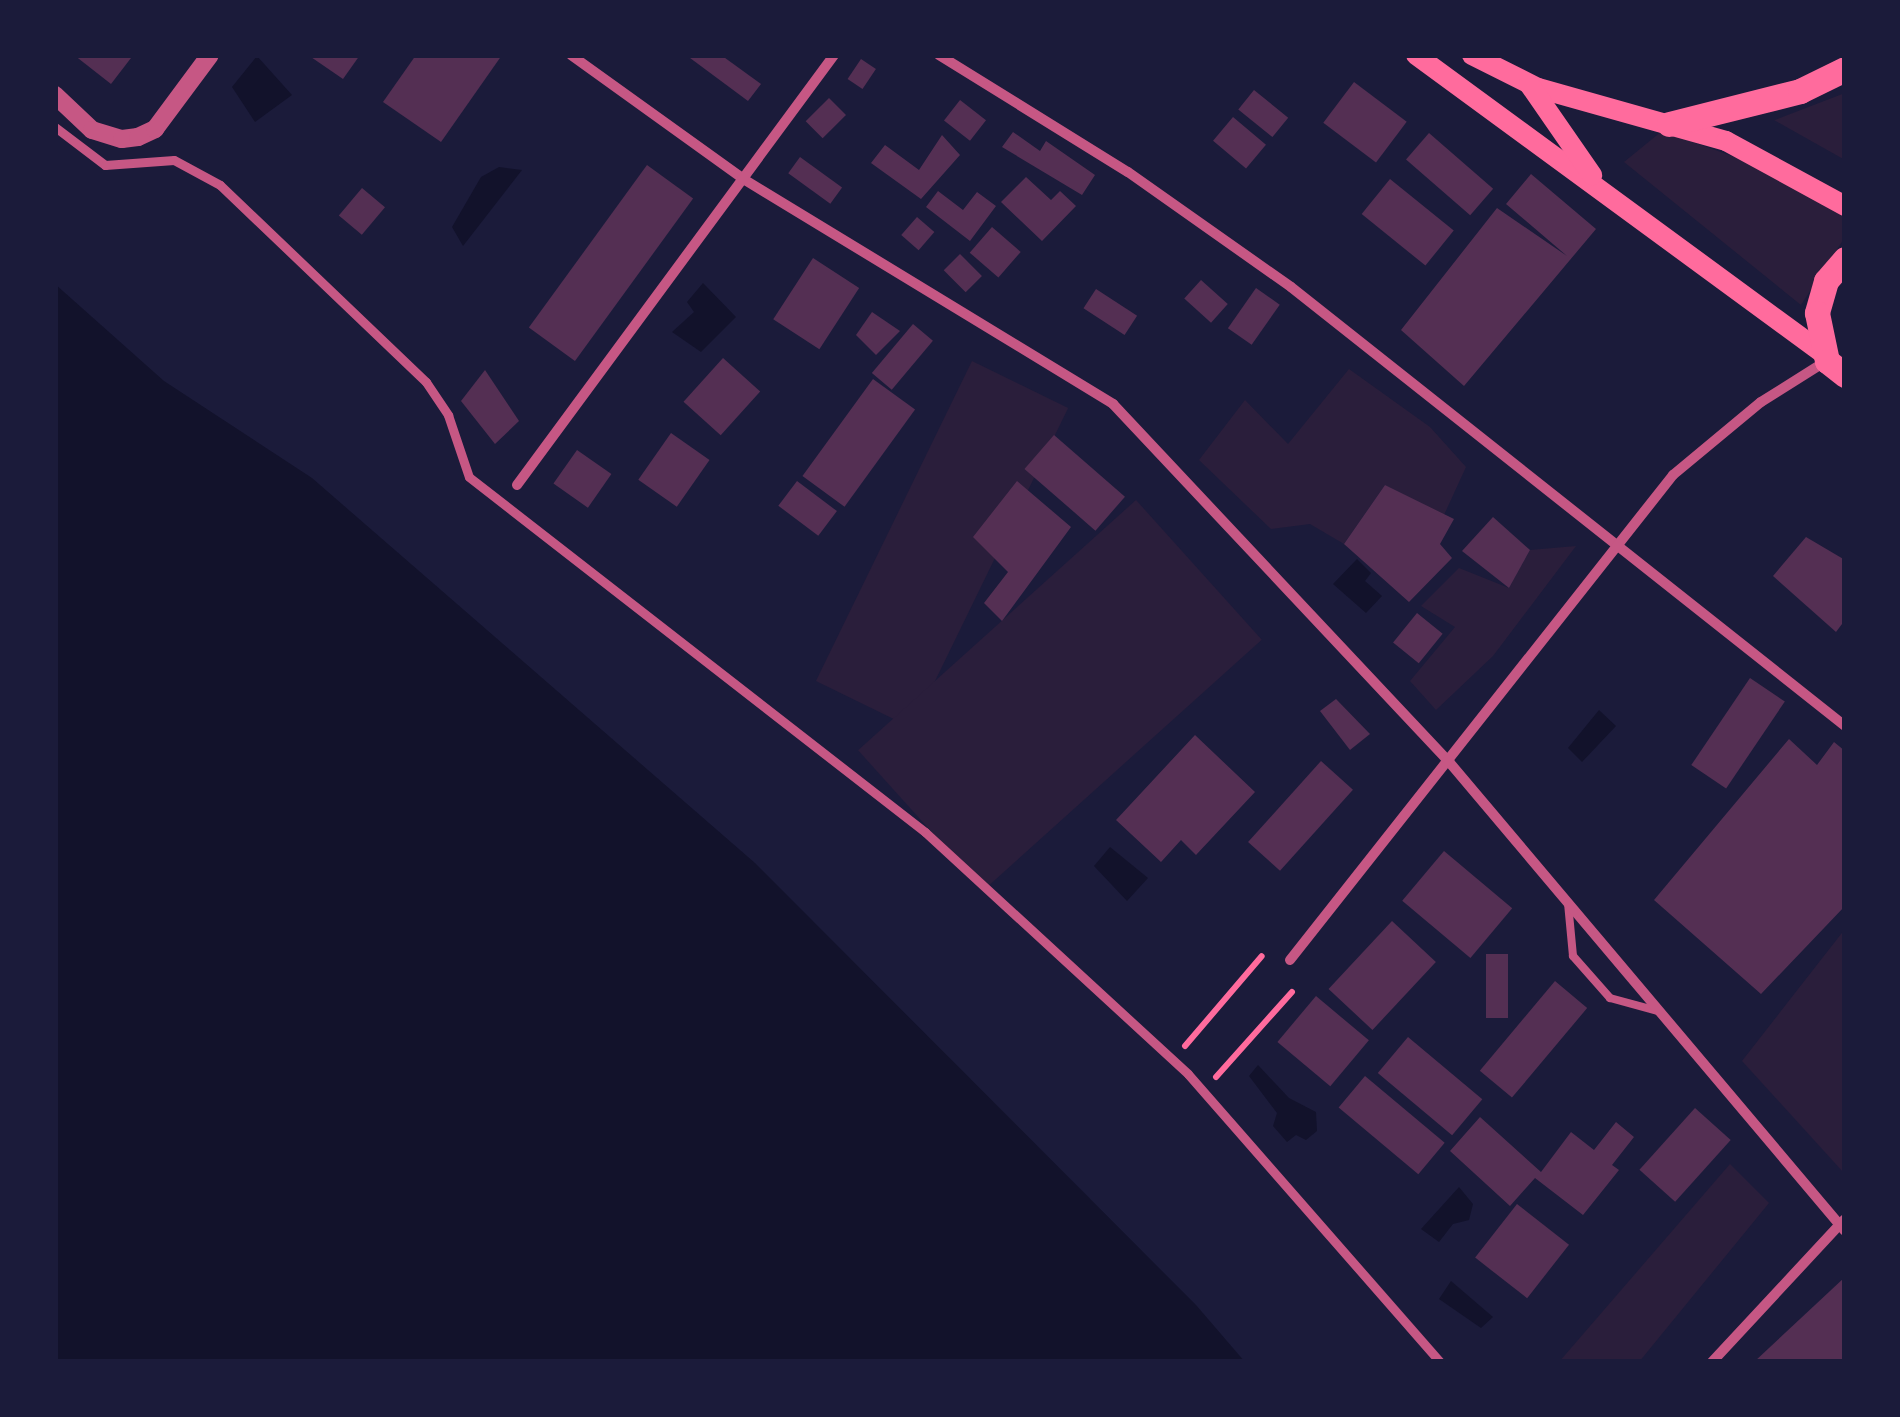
<!DOCTYPE html>
<style>
body{margin:0}
#map{position:relative;width:1900px;height:1417px;overflow:hidden;background:#1b1b3a;font-family:"Fira Sans Condensed",sans-serif}
div>[style]{position:absolute}
.green>*{inset:0;background:#2a1e3b;transform-origin:0 0}
.water>*{inset:0;background:#12122b}
.building>*{inset:0;background:#542f53;transform-origin:0 0}
.path>*{height:6px;margin:-3px;padding:0 3px;transform-origin:3px;border-radius:3px;background:#ff6b9d}
.service>*{height:8px;margin:-4px;padding:0 4px;transform-origin:4px;border-radius:4px;background:#c65784}
.pedestrian>*{height:9px;margin:-4.5px;padding:0 4.5px;transform-origin:4.5px;border-radius:4.5px;background:#c65784}
.minor>*{height:10px;margin:-5px;padding:0 5px;transform-origin:5px;border-radius:5px;background:#c65784}
.tertiary>*{height:18px;margin:-9px;padding:0 9px;transform-origin:9px;border-radius:9px;background:#c65784}
.secondary>*{height:20px;margin:-10px;padding:0 10px;transform-origin:10px;border-radius:10px;background:#ff6b9d}
.primary>*{height:25px;margin:-12.5px;padding:0 12.5px;transform-origin:12.5px;border-radius:12.5px;background:#ff6b9d}
span{translate:-50% -50%;white-space:nowrap;text-align:center;line-height:1.15;-webkit-text-stroke:8px #1b1b3a;paint-order:stroke}
.frame{position:absolute;inset:0;border:58px solid #1b1b3a;pointer-events:none}
</style>
<div id="map">
<div class="green">
<div style="clip-path:polygon(1845px 93px,1845px 160px,1774px 120px,1775px 120px)"></div>
<div style="clip-path:polygon(1662px 131px,1774px 171px,1845px 214px,1845px 237px,1801px 305px,1624px 162px)"></div>
<div style="left:972px;top:361px;width:107px;height:356px;rotate:26deg"></div>
<div style="clip-path:polygon(1349px 369px,1430px 427px,1466px 467px,1444px 515px,1385px 485px,1344px 544px,1310px 524px,1271px 529px,1199px 460px,1245px 400px,1288px 444px)"></div>
<div style="left:1136px;top:500px;width:188px;height:374px;rotate:48deg"></div>
<div style="clip-path:polygon(1576px 546px,1493px 656px,1436px 710px,1410px 681px,1455px 627px,1421px 606px,1459px 568px,1509px 588px,1530px 550px)"></div>
<div style="clip-path:polygon(1845px 929px,1845px 1170px,1843px 1172px,1742px 1061px)"></div>
<div style="clip-path:polygon(1730px 1164px,1769px 1203px,1639px 1362px,1559px 1362px)"></div>
</div>
<div class="water">
<div style="clip-path:polygon(257px 56px,292px 95px,255px 122px,232px 87px)"></div>
<div style="clip-path:polygon(499px 167px,522px 170px,463px 246px,452px 227px,481px 177px)"></div>
<div style="clip-path:polygon(703px 283px,736px 317px,701px 352px,672px 332px,694px 312px,687px 302px)"></div>
<div style="clip-path:polygon(55px 284px,164px 381px,312px 478px,755px 863px,1196px 1305px,1245px 1362px,55px 1362px)"></div>
<div style="clip-path:polygon(1357px 559px,1371px 573px,1365px 581px,1382px 596px,1366px 613px,1333px 584px)"></div>
<div style="clip-path:polygon(1599px 710px,1616px 726px,1582px 762px,1568px 748px)"></div>
<div style="clip-path:polygon(1110px 847px,1148px 878px,1127px 901px,1094px 866px)"></div>
<div style="clip-path:polygon(1258px 1065px,1289px 1098px,1316px 1112px,1317px 1131px,1306px 1140px,1296px 1135px,1287px 1142px,1273px 1126px,1277px 1113px,1249px 1076px)"></div>
<div style="clip-path:polygon(1459px 1187px,1473px 1204px,1469px 1220px,1453px 1224px,1439px 1242px,1421px 1229px)"></div>
<div style="clip-path:polygon(1451px 1281px,1493px 1317px,1481px 1328px,1439px 1299px)"></div>
</div>
<div class="building">
<div style="clip-path:polygon(74px 55px,127px 55px,131px 58px,111px 84px)"></div>
<div style="clip-path:polygon(308px 55px,360px 55px,343px 79px)"></div>
<div style="clip-path:polygon(416px 55px,502px 55px,441px 142px,383px 102px)"></div>
<div style="clip-path:polygon(686px 55px,721px 55px,761px 84px,748px 101px)"></div>
<div style="left:861px;top:59px;width:18px;height:24px;rotate:34deg"></div>
<div style="left:1354px;top:82px;width:66px;height:51px;rotate:37deg"></div>
<div style="left:1254px;top:90px;width:44px;height:25px;rotate:39deg"></div>
<div style="left:829px;top:98px;width:24px;height:33px;rotate:45deg"></div>
<div style="left:960px;top:100px;width:33px;height:26px;rotate:38deg"></div>
<div style="left:1233px;top:117px;width:43px;height:31px;rotate:40deg"></div>
<div style="clip-path:polygon(1013px 132px,1040px 151px,1046px 141px,1095px 175px,1082px 195px,1002px 147px)"></div>
<div style="left:1429px;top:133px;width:85px;height:35px;rotate:41deg"></div>
<div style="clip-path:polygon(942px 135px,960px 155px,921px 199px,871px 163px,885px 145px,919px 170px)"></div>
<div style="left:800px;top:157px;width:52px;height:20px;rotate:36deg"></div>
<div style="left:647px;top:165px;width:57px;height:201px;rotate:36deg"></div>
<div style="clip-path:polygon(1531px 174px,1596px 229px,1464px 386px,1401px 330px,1497px 208px,1567px 256px,1506px 204px)"></div>
<div style="clip-path:polygon(1026px 177px,1051px 200px,1060px 191px,1076px 206px,1042px 241px,1001px 202px)"></div>
<div style="left:1390px;top:179px;width:82px;height:45px;rotate:39deg"></div>
<div style="left:362px;top:188px;width:30px;height:36px;rotate:40deg"></div>
<div style="clip-path:polygon(938px 191px,963px 210px,977px 192px,996px 206px,970px 241px,926px 207px)"></div>
<div style="left:917px;top:217px;width:23px;height:24px;rotate:41deg"></div>
<div style="left:992px;top:227px;width:38px;height:34px;rotate:41deg"></div>
<div style="left:960px;top:254px;width:31px;height:23px;rotate:45deg"></div>
<div style="left:813px;top:258px;width:55px;height:73px;rotate:33deg"></div>
<div style="left:1201px;top:280px;width:36px;height:25px;rotate:42deg"></div>
<div style="left:1256px;top:288px;width:29px;height:49px;rotate:35deg"></div>
<div style="left:1096px;top:289px;width:49px;height:23px;rotate:33deg"></div>
<div style="clip-path:polygon(872px 312px,900px 331px,876px 355px,856px 335px)"></div>
<div style="left:913px;top:324px;width:26px;height:64px;rotate:40deg"></div>
<div style="left:723px;top:358px;width:50px;height:59px;rotate:42deg"></div>
<div style="clip-path:polygon(485px 370px,519px 421px,495px 444px,461px 401px)"></div>
<div style="left:873px;top:379px;width:52px;height:120px;rotate:36deg"></div>
<div style="left:671px;top:433px;width:47px;height:57px;rotate:35deg"></div>
<div style="left:1054px;top:435px;width:94px;height:45px;rotate:41deg"></div>
<div style="left:577px;top:450px;width:42px;height:41px;rotate:35deg"></div>
<div style="left:797px;top:481px;width:50px;height:31px;rotate:37deg"></div>
<div style="clip-path:polygon(1017px 481px,1071px 527px,1002px 621px,984px 603px,1008px 572px,973px 537px)"></div>
<div style="clip-path:polygon(1385px 485px,1454px 519px,1440px 544px,1452px 558px,1409px 602px,1344px 544px)"></div>
<div style="clip-path:polygon(1493px 517px,1530px 550px,1509px 588px,1462px 551px)"></div>
<div style="clip-path:polygon(1806px 537px,1845px 560px,1845px 620px,1836px 632px,1773px 576px)"></div>
<div style="left:1417px;top:613px;width:33px;height:38px;rotate:39deg"></div>
<div style="left:1750px;top:678px;width:42px;height:105px;rotate:34deg"></div>
<div style="clip-path:polygon(1336px 699px,1370px 734px,1350px 750px,1320px 711px)"></div>
<div style="clip-path:polygon(1195px 735px,1255px 792px,1196px 855px,1181px 840px,1161px 862px,1116px 820px)"></div>
<div style="clip-path:polygon(1789px 739px,1817px 765px,1834px 742px,1845px 751px,1845px 906px,1761px 994px,1654px 900px)"></div>
<div style="left:1321px;top:761px;width:43px;height:109px;rotate:42deg"></div>
<div style="left:1444px;top:851px;width:89px;height:65px;rotate:40deg"></div>
<div style="left:1392px;top:921px;width:60px;height:93px;rotate:43deg"></div>
<div style="left:1486px;top:954px;width:22px;height:64px"></div>
<div style="left:1555px;top:981px;width:42px;height:117px;rotate:40deg"></div>
<div style="left:1316px;top:996px;width:69px;height:60px;rotate:40deg"></div>
<div style="left:1408px;top:1037px;width:97px;height:47px;rotate:40deg"></div>
<div style="left:1365px;top:1076px;width:104px;height:41px;rotate:40deg"></div>
<div style="left:1695px;top:1108px;width:48px;height:83px;rotate:42deg"></div>
<div style="clip-path:polygon(1480px 1117px,1541px 1172px,1571px 1132px,1594px 1150px,1616px 1122px,1634px 1137px,1612px 1165px,1619px 1170px,1583px 1215px,1535px 1178px,1510px 1206px,1450px 1151px)"></div>
<div style="left:1517px;top:1204px;width:66px;height:68px;rotate:38deg"></div>
<div style="clip-path:polygon(1845px 1277px,1845px 1362px,1754px 1362px)"></div>
</div>
<div class="path">
<div style="left:1185px;top:1046px;width:118px;rotate:-49.5deg"></div>
<div style="left:1216px;top:1077px;width:114px;rotate:-48.2deg"></div>
</div>
<div class="service">
<div style="left:1568px;top:903px;width:53px;rotate:84.6deg"></div>
<div style="left:1573px;top:956px;width:56px;rotate:48.6deg"></div>
<div style="left:1610px;top:998px;width:50px;rotate:15.2deg"></div>
</div>
<div class="pedestrian">
<div style="left:55px;top:127px;width:63px;rotate:37.2deg"></div>
<div style="left:105px;top:165px;width:69px;rotate:-4.1deg"></div>
<div style="left:174px;top:160px;width:52px;rotate:28.5deg"></div>
<div style="left:220px;top:185px;width:285px;rotate:43.7deg"></div>
<div style="left:426px;top:382px;width:40px;rotate:56deg"></div>
<div style="left:448px;top:415px;width:65px;rotate:71.3deg"></div>
<div style="left:469px;top:477px;width:578px;rotate:37.9deg"></div>
<div style="left:925px;top:832px;width:357px;rotate:42.6deg"></div>
<div style="left:1188px;top:1074px;width:383px;rotate:48.8deg"></div>
</div>
<div class="minor">
<div style="left:571px;top:55px;width:214px;rotate:35.7deg"></div>
<div style="left:745px;top:180px;width:431px;rotate:31.3deg"></div>
<div style="left:1113px;top:404px;width:492px;rotate:46.8deg"></div>
<div style="left:1450px;top:763px;width:612px;rotate:49.84deg"></div>
<div style="left:939px;top:55px;width:222px;rotate:31.8deg"></div>
<div style="left:1128px;top:172px;width:199px;rotate:35.2deg"></div>
<div style="left:1291px;top:287px;width:707px;rotate:38.39deg"></div>
<div style="left:517px;top:485px;width:534px;rotate:-53.6deg"></div>
<div style="left:1290px;top:960px;width:618px;rotate:-51.7deg"></div>
<div style="left:1673px;top:475px;width:114px;rotate:-39.7deg"></div>
<div style="left:1761px;top:402px;width:77px;rotate:-32.2deg"></div>
<div style="left:1712px;top:1362px;width:195px;rotate:-47.1deg"></div>
</div>
<div class="tertiary">
<div style="left:55px;top:95px;width:51px;rotate:43.4deg"></div>
<div style="left:92px;top:130px;width:31px;rotate:17deg"></div>
<div style="left:122px;top:139px;width:16px;rotate:-7deg"></div>
<div style="left:138px;top:137px;width:19px;rotate:-25deg"></div>
<div style="left:155px;top:129px;width:92px;rotate:-53.4deg"></div>
</div>
<div class="secondary">
<div style="left:1416px;top:55px;width:506px;rotate:36.24deg"></div>
<div style="left:1472px;top:55px;width:74px;rotate:26.6deg"></div>
<div style="left:1538px;top:88px;width:195px;rotate:15.7deg"></div>
<div style="left:1726px;top:141px;width:136px;rotate:28.6deg"></div>
<div style="left:1529px;top:84px;width:111px;rotate:55.3deg"></div>
</div>
<div class="primary">
<div style="left:1669px;top:124px;width:135px;rotate:-14.1deg"></div>
<div style="left:1800px;top:91px;width:50px;rotate:-26.1deg"></div>
<div style="left:1845px;top:259px;width:29px;rotate:131deg"></div>
<div style="left:1826px;top:281px;width:33px;rotate:106deg"></div>
<div style="left:1817px;top:313px;width:49px;rotate:78.2deg"></div>
<div style="left:1827px;top:361px;width:23px;rotate:38deg"></div>
</div>
<div class="frame"></div>
</div>
